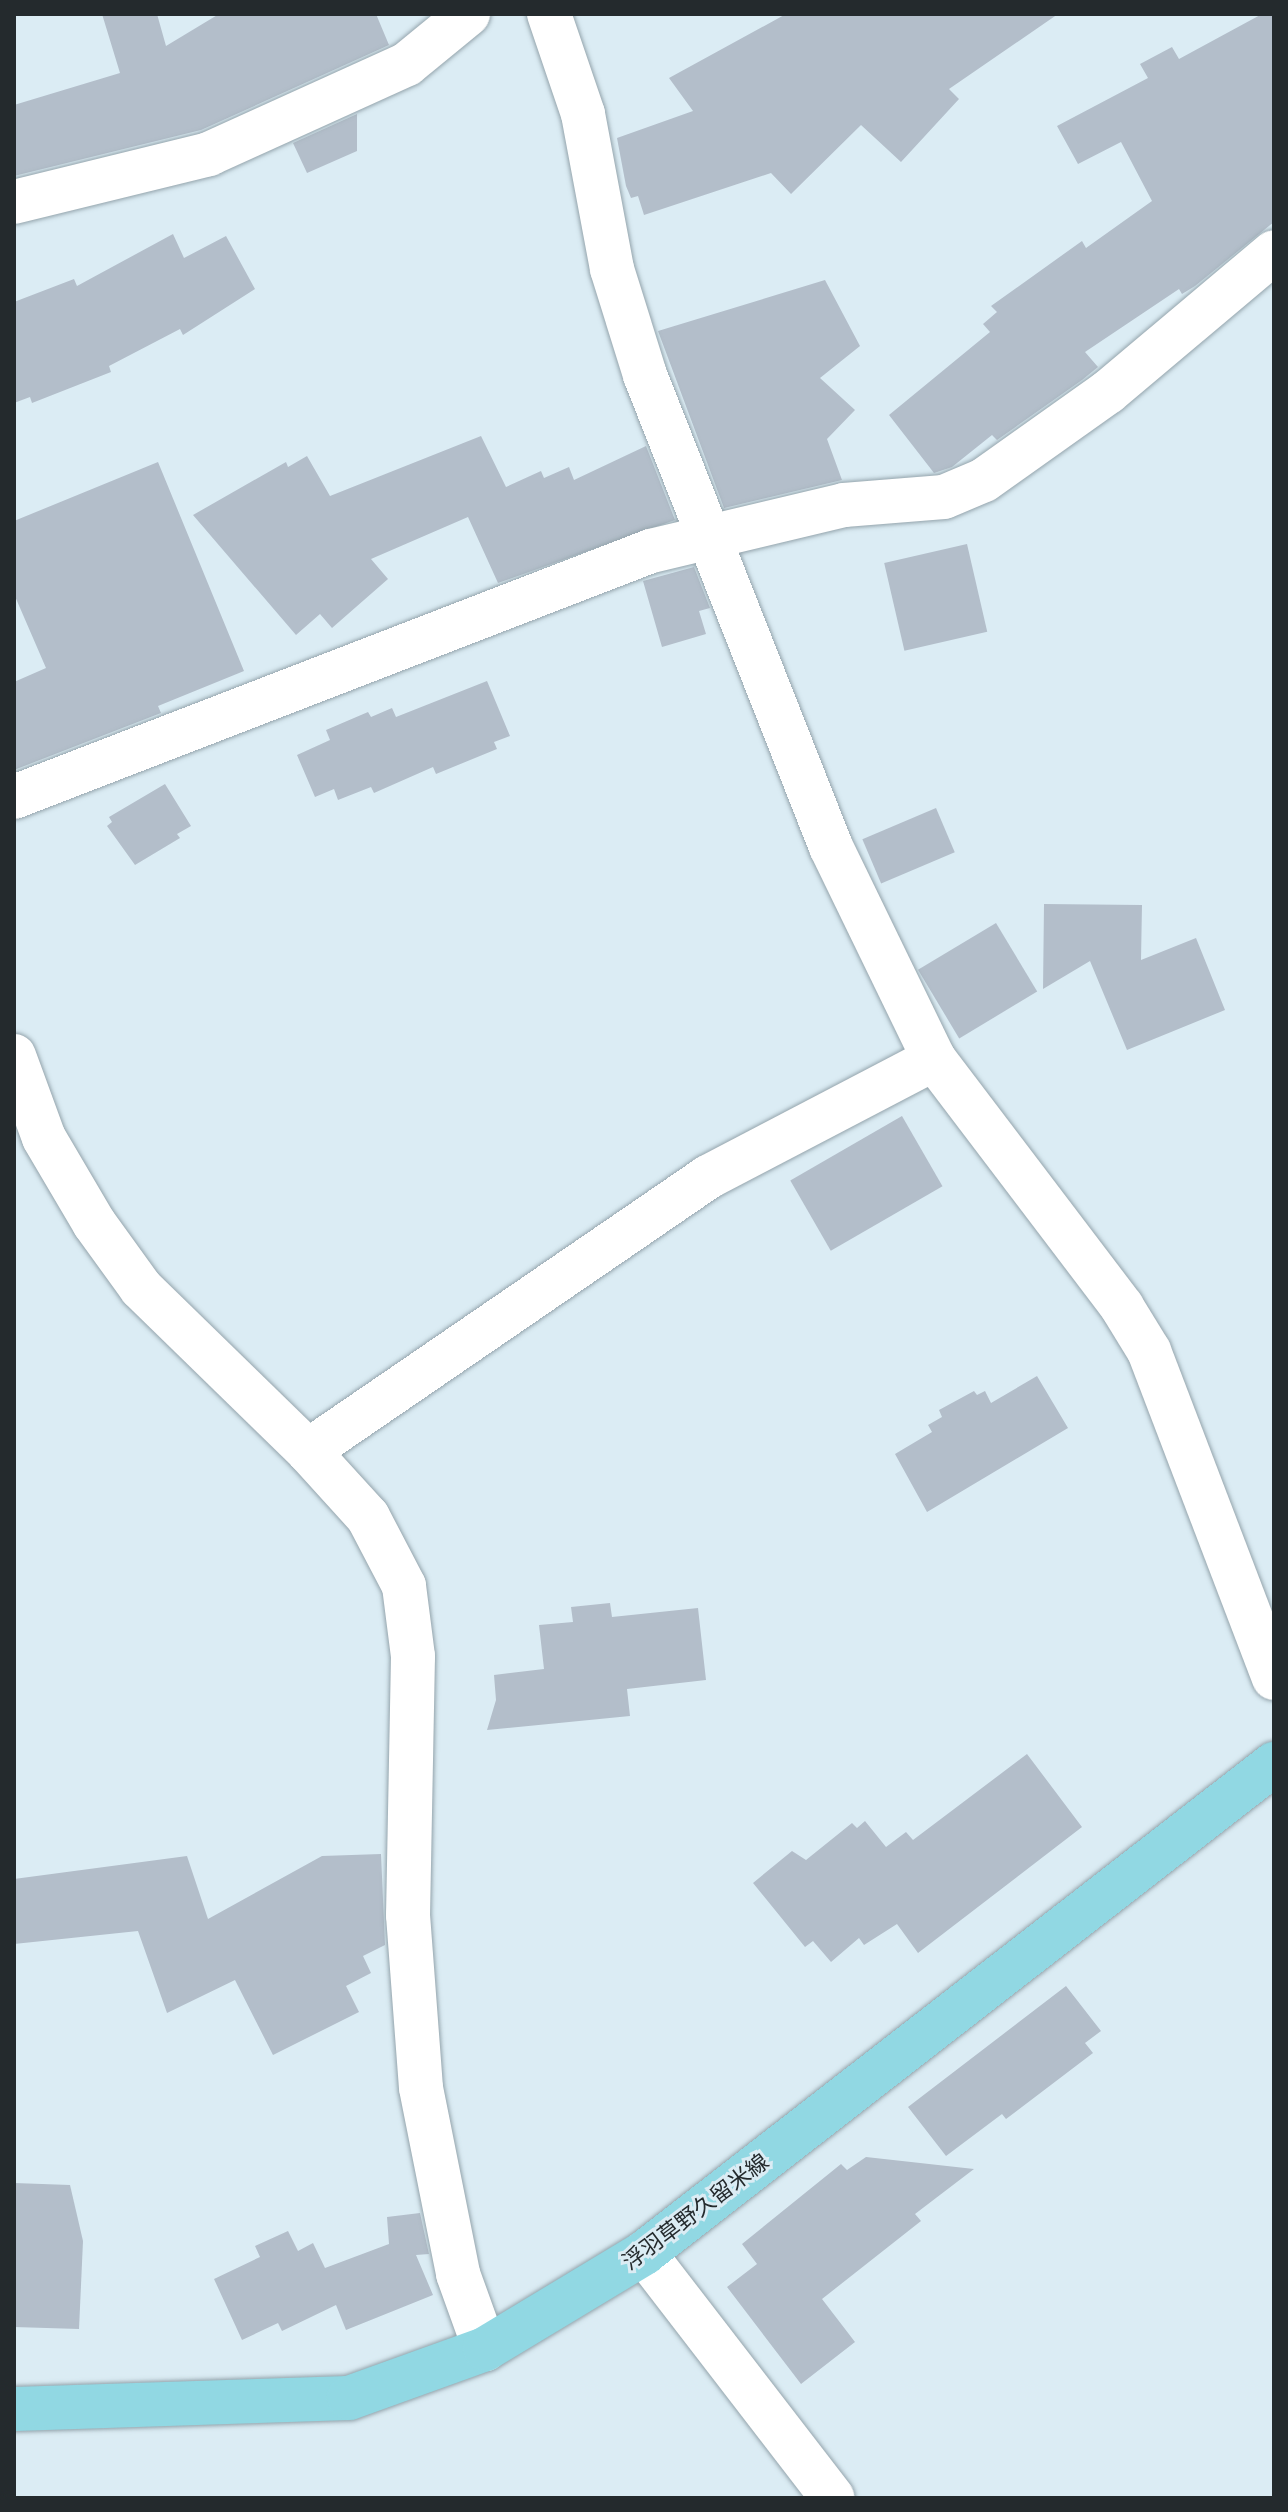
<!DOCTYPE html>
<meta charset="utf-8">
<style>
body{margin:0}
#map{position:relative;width:1288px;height:2512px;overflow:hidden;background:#dbecf4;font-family:"Exo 2","Noto Sans JP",sans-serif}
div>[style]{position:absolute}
.building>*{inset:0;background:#b3beca;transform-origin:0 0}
.roads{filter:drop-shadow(0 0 2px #94a4ac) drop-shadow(0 0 2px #94a4ac)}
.minor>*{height:44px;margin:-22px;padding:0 22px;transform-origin:22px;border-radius:22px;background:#fff}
.tertiary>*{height:44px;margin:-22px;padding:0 22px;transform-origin:22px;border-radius:22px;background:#fff}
.primary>*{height:44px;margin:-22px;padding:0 22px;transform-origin:22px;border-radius:22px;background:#91d8e3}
span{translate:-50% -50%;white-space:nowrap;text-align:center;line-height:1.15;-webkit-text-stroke:6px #dbecf4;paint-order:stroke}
.street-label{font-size:22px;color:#242a2d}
.frame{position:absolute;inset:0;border:16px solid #242a2d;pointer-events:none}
</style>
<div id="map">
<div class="building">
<div style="clip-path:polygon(102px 14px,157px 14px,166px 46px,219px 14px,376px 14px,389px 45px,201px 130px,14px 176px,14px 105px,120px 73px)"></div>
<div style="clip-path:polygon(786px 14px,1058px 14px,949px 89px,959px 99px,901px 162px,861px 125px,791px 194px,771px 173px,644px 215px,638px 196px,631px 198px,626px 186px,617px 138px,693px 111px,669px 78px)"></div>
<div style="clip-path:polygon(1262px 14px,1274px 14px,1274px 222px,1195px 286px,1182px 294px,1179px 289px,1085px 352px,1098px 367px,1082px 380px,997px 440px,992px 435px,952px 467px,934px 473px,889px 415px,990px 332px,983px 324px,997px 312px,991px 306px,1082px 241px,1086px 248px,1152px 201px,1121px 142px,1078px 164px,1057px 126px,1148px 78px,1140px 64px,1172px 47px,1179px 59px)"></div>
<div style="clip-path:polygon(357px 114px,357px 151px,307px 173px,293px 143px)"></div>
<div style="clip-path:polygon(173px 234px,184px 258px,226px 236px,255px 289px,183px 335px,180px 329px,109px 366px,111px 372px,32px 403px,30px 397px,14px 403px,14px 302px,74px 279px,77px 286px)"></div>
<div style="clip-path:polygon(825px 280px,860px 346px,820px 378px,855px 410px,827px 439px,842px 480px,724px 508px,658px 331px)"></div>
<div style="clip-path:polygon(481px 436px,506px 487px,541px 471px,544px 478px,569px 467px,574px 480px,646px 446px,675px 520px,498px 583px,468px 517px,371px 559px,388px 579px,332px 628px,320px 614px,296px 635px,193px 515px,286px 462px,288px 467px,307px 456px,330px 496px)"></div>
<div style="clip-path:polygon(158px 462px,244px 671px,158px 706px,161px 713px,14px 770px,14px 682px,46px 668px,14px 594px,14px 521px)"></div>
<div style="left:967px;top:544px;width:90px;height:85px;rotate:77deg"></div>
<div style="clip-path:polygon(694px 567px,710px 608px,699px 611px,706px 634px,662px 647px,643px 581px)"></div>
<div style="clip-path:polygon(487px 681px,510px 736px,494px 742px,497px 749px,436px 774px,433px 767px,374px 793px,371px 787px,338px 800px,334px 789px,315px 797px,297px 755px,330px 740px,326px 730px,368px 712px,371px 717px,392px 708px,396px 717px)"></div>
<div style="clip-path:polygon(165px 784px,191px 826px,177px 834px,180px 838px,135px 865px,107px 826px,112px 822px,109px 817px)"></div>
<div style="left:936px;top:808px;width:48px;height:80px;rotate:67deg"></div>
<div style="clip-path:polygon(1044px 904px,1142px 905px,1141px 960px,1196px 938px,1225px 1010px,1127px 1050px,1090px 961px,1043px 989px)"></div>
<div style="left:996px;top:923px;width:80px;height:91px;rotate:59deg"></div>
<div style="left:902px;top:1116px;width:81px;height:129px;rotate:60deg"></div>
<div style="clip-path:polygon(1037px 1376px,1068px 1428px,927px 1512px,895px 1454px,932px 1432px,928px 1425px,942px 1417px,939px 1410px,974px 1391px,977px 1395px,985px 1391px,991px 1403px)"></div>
<div style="clip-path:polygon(610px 1603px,612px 1617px,698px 1608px,706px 1680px,627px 1689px,630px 1716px,487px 1730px,496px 1700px,494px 1675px,544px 1669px,539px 1625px,573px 1622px,571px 1607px)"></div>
<div style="clip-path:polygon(1027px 1754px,1082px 1827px,918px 1953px,897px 1924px,864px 1945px,859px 1938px,831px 1962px,813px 1941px,805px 1947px,753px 1883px,792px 1851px,806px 1860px,852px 1823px,857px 1828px,865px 1821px,886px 1847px,906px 1832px,913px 1840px)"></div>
<div style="clip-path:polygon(381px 1854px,385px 1945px,363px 1956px,371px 1973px,346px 1986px,359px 2012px,273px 2055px,235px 1980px,167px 2013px,138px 1931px,14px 1944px,14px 1879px,187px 1856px,208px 1919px,322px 1856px)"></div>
<div style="clip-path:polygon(1066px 1986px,1101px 2031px,1085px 2043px,1093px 2053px,1006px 2119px,1002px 2114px,946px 2156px,908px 2107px)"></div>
<div style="clip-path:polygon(866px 2157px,974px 2169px,915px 2214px,921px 2221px,822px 2299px,855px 2342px,801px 2384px,727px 2287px,757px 2264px,742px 2244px,841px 2164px,847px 2170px)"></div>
<div style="clip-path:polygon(14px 2183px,70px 2185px,83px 2241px,79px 2329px,14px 2327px)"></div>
<div style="clip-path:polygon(420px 2213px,429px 2254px,416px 2255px,433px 2295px,346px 2330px,336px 2305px,282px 2331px,278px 2323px,242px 2340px,214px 2279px,260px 2257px,255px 2246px,288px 2231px,298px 2251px,313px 2243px,325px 2268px,389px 2244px,387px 2217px)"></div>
</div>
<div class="roads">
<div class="minor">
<div style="left:549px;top:14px;width:106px;rotate:71.2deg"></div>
<div style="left:583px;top:114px;width:158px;rotate:79.4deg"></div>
<div style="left:612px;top:269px;width:111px;rotate:72.7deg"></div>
<div style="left:645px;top:375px;width:507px;rotate:68.49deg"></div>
<div style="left:831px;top:847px;width:236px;rotate:64.1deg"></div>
<div style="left:934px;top:1059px;width:311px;rotate:52.8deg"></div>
<div style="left:1122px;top:1307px;width:52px;rotate:58.5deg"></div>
<div style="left:1149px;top:1351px;width:350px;rotate:69.1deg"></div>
<div style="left:14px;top:202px;width:201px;rotate:-13.8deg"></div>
<div style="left:209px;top:154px;width:217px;rotate:-24.4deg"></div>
<div style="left:407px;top:64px;width:79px;rotate:-39.3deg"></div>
<div style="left:14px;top:797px;width:683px;rotate:-21.12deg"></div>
<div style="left:651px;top:551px;width:198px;rotate:-13.4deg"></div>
<div style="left:844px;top:505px;width:100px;rotate:-4.6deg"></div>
<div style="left:944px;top:497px;width:43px;rotate:-23deg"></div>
<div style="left:984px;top:480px;width:152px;rotate:-35.4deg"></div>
<div style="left:1108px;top:392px;width:217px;rotate:-40.1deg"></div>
<div style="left:14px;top:1056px;width:87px;rotate:69.9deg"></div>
<div style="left:44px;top:1138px;width:99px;rotate:59.5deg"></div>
<div style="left:94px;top:1223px;width:80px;rotate:54.1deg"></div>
<div style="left:141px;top:1288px;width:233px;rotate:44.3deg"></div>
<div style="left:308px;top:1451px;width:89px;rotate:47.7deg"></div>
<div style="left:368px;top:1517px;width:78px;rotate:62.4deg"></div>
<div style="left:404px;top:1586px;width:71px;rotate:82.7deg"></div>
<div style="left:413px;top:1656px;width:259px;rotate:91.1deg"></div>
<div style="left:408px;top:1915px;width:173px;rotate:85.7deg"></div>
<div style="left:421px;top:2088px;width:190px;rotate:78.7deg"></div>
<div style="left:458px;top:2274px;width:80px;rotate:70.2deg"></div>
<div style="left:308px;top:1451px;width:485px;rotate:-34.4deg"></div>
<div style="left:708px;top:1177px;width:255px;rotate:-27.6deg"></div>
</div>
<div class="tertiary">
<div style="left:644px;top:2253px;width:309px;rotate:52.4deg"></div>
</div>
<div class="primary">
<div style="left:14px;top:2409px;width:335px;rotate:-1.9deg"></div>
<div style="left:349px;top:2398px;width:145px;rotate:-19.8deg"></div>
<div style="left:485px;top:2349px;width:186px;rotate:-31.1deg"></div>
<div style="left:644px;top:2253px;width:798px;rotate:-37.82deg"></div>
</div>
</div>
<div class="street-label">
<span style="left:695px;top:2211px;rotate:-37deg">浮羽草野久留米線</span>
</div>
<div class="frame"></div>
</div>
